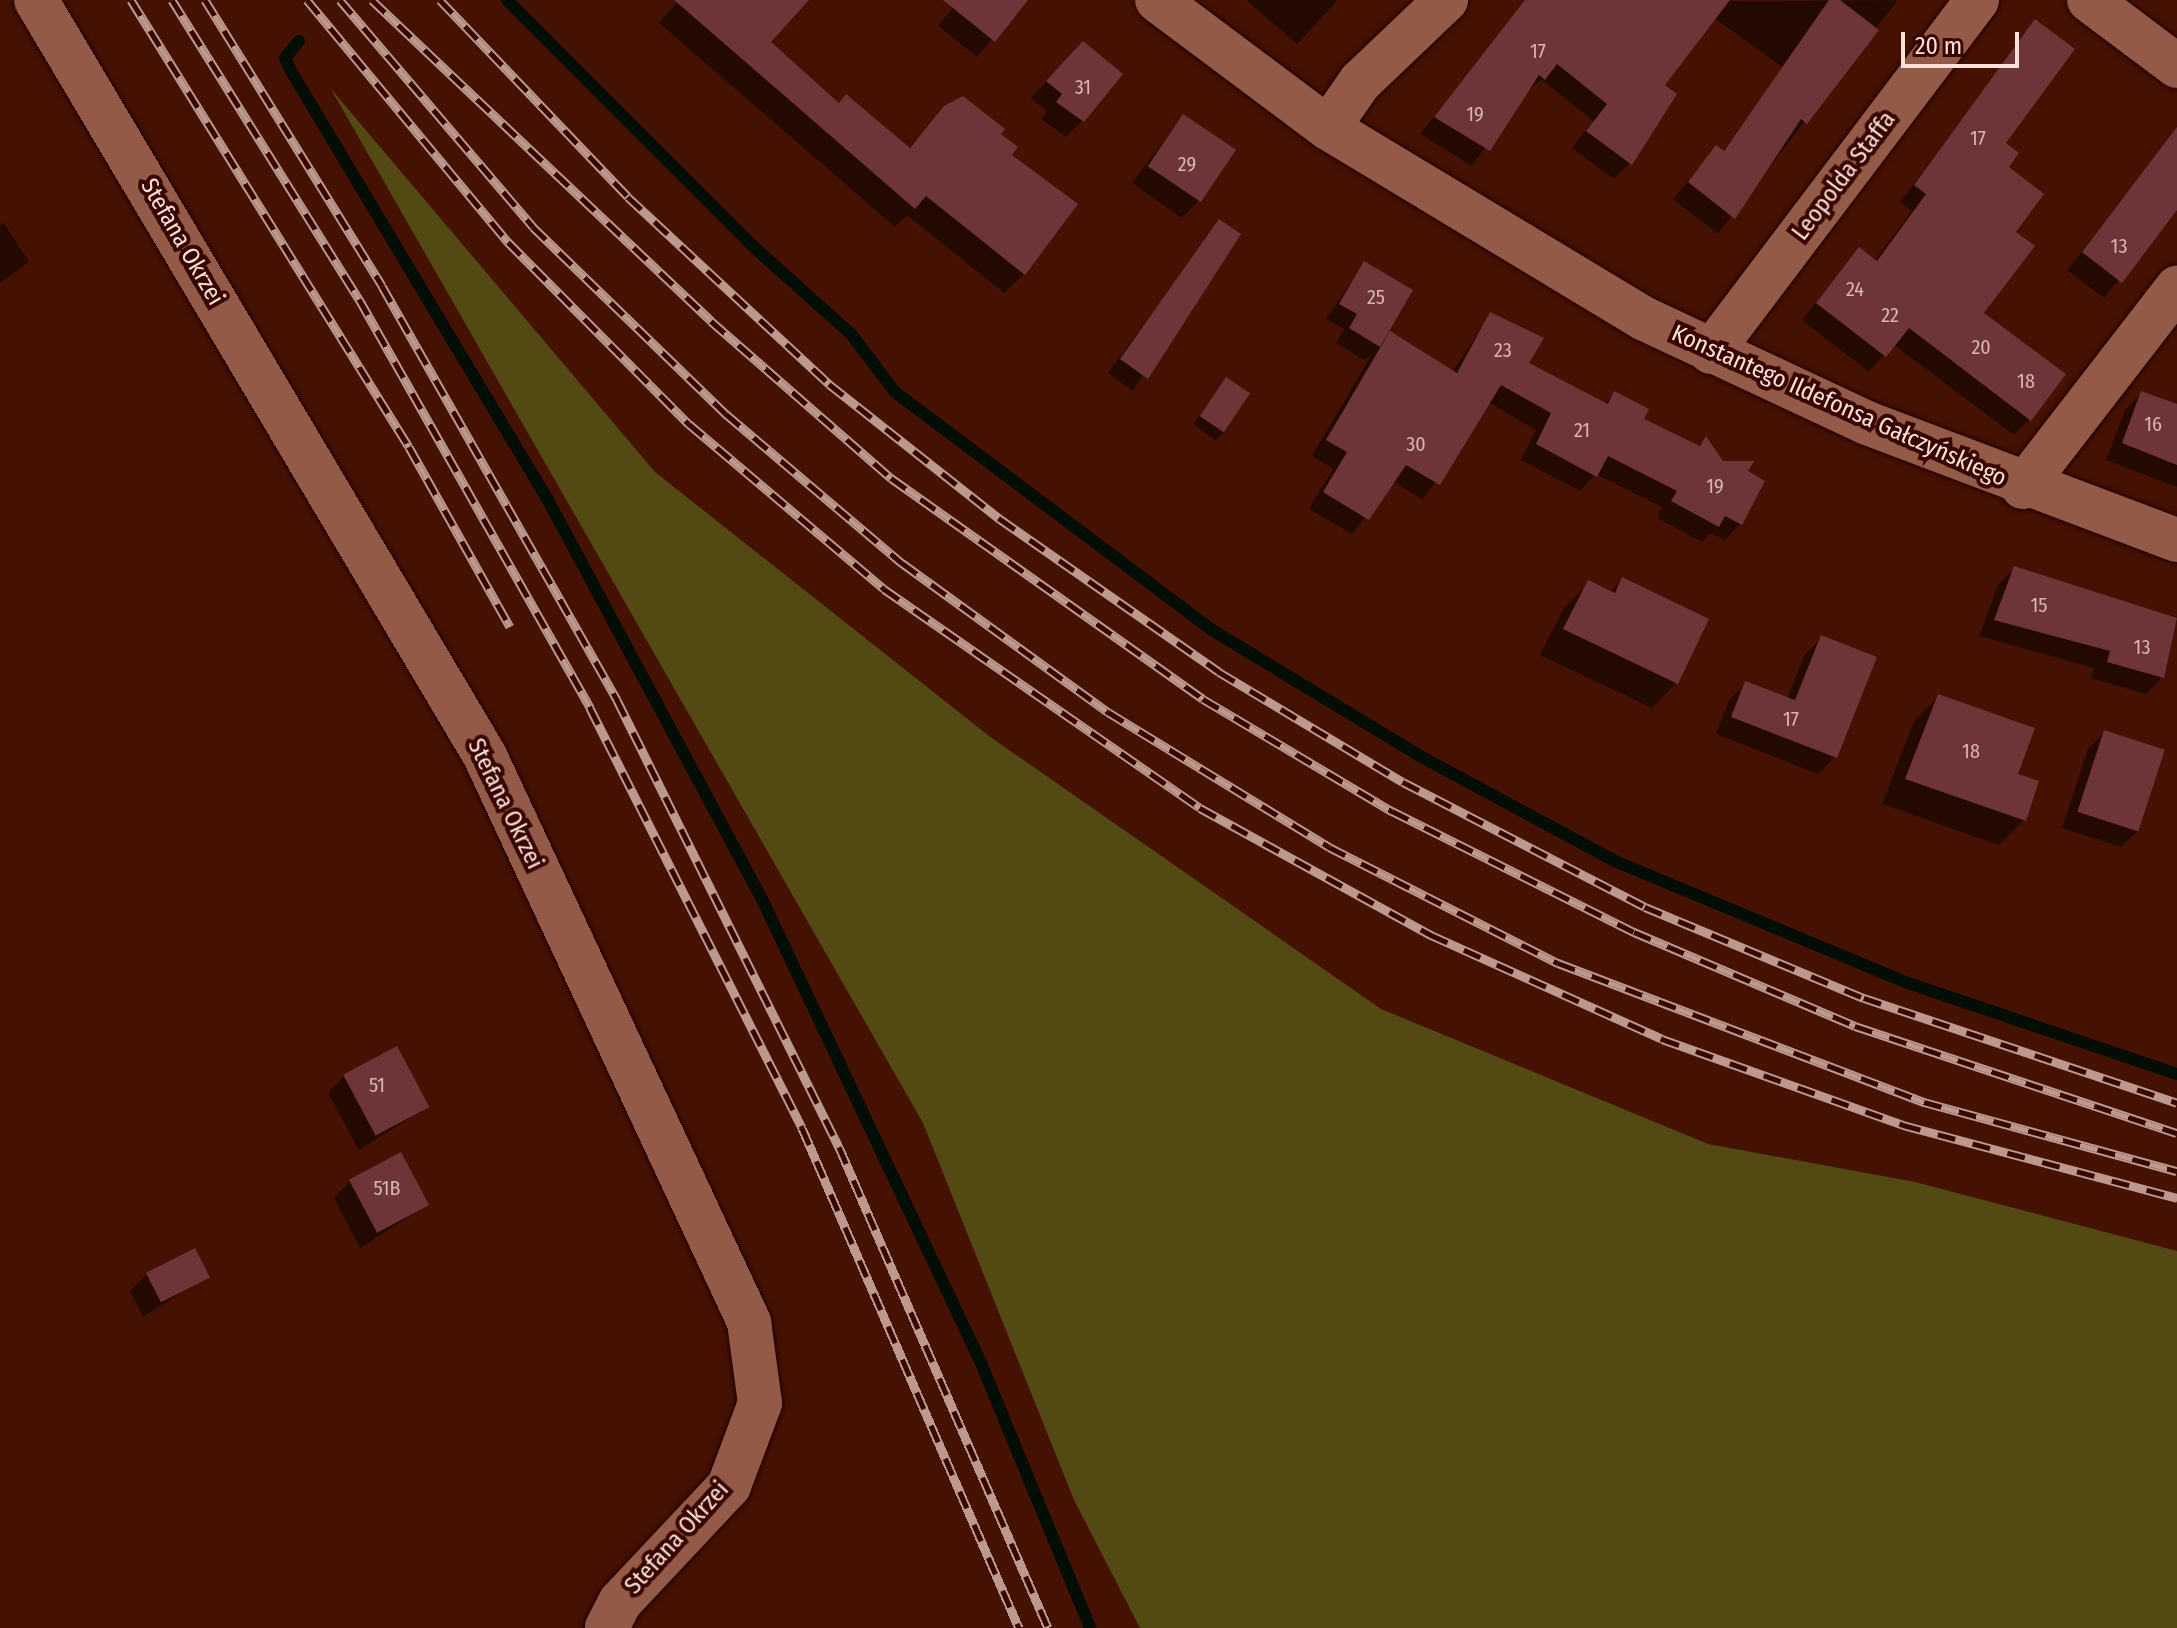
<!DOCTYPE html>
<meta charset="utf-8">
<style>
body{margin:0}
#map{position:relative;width:2177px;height:1628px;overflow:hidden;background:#441102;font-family:"Fira Sans Condensed",sans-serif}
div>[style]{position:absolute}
.green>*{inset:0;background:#534913}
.shadow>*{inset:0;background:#0007}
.stream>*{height:12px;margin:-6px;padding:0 6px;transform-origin:6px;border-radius:6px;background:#020d06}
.building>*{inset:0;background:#6e3538;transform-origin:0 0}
.roads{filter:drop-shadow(0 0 2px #230100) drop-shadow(0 0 2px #230100)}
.minor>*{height:44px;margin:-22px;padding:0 22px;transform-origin:22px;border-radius:22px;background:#945a48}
.rail>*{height:9px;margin-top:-4.5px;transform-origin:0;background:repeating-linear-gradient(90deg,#380600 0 18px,#bc988d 0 36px);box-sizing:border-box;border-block:2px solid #bc988d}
span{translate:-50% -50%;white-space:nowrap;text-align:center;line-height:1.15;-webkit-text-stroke:8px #380600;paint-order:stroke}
.number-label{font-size:20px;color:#d8b6b0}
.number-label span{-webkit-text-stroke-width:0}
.street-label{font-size:24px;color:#fce1d8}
.scale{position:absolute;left:1901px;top:32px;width:118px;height:36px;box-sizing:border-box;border:4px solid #fce1d8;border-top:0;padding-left:10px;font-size:24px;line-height:28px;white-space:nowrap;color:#fce1d8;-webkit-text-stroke:6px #380600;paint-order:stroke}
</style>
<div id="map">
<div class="green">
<div style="clip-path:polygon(331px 89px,655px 472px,989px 736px,1381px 1009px,1708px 1144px,1915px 1182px,2177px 1251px,2177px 1628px,1140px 1628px,1074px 1500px,923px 1123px)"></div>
</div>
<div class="shadow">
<div style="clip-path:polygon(679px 0,796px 0,769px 42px,838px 105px,908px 149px,945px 107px,998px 135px,1009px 155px,1024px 274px,1004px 293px,907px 215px,895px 227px,659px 23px)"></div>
<div style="clip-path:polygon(959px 0,1025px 0,977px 57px,938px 26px)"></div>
<div style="clip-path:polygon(1246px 0,1338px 0,1297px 44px)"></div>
<div style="clip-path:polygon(1898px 0,1718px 234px,1673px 199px,1716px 148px,1722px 152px,1784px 68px,1714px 18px,1662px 86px,1630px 163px,1614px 179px,1572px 148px,1593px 121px,1542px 80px,1525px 92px,1472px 166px,1420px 134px,1525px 3px)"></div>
<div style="clip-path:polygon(2036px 22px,2003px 144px,2013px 233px,1981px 314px,2030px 419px,2014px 435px,1893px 344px,1869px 372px,1802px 320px,1859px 250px,1874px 261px,1912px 211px,1900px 202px)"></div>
<div style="clip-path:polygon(1066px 60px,1082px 121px,1066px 137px,1041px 119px,1047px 111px,1031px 98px)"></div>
<div style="clip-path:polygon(1183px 116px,1198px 201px,1182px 218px,1132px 183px)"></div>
<div style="clip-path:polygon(2177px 130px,2177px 207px,2104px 298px,2067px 270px)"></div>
<div style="clip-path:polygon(1220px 222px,1238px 234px,1133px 391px,1108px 373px)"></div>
<div style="clip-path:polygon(4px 223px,29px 262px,0 283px,0 225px)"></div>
<div style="clip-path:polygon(1364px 264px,1382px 342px,1391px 334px,1452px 373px,1490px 315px,1527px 364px,1604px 404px,1615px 393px,1641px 419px,1697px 447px,1705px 439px,1722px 463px,1745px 472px,1740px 524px,1725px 540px,1710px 533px,1702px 542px,1657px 518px,1662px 507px,1596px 474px,1580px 491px,1521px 460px,1536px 430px,1488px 402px,1423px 500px,1393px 481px,1352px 534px,1309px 509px,1333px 469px,1312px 456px,1372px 354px,1364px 360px,1336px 343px,1344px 329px,1326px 319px)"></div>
<div style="clip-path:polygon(1226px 379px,1223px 433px,1215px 440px,1193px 424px)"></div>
<div style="clip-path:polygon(2142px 393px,2177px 407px,2177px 487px,2106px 460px,2125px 410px)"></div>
<div style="clip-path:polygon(2014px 569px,2177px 620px,2162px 677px,2146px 694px,2091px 678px,2094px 668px,1979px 636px,1998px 585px)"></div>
<div style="clip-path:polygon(1622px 580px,1676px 683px,1652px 708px,1540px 655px,1564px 608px,1589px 583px,1610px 592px)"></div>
<div style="clip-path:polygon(1822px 638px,1835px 757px,1818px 774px,1716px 734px,1729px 700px,1746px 683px,1787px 699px,1805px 654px)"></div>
<div style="clip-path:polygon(1939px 696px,2016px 775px,2024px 820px,1999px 845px,1882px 804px,1914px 721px)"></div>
<div style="clip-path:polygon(2104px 733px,2138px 831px,2121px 847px,2062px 828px,2088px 749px)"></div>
<div style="clip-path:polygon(344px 1076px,427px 1107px,359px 1150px,328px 1093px)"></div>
<div style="clip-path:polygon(350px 1181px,427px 1205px,360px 1248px,334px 1198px)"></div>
<div style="clip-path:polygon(147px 1274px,207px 1276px,143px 1317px,130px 1291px)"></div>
</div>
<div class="stream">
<div style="left:507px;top:0;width:352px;rotate:45deg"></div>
<div style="left:756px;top:249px;width:127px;rotate:41.8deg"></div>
<div style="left:851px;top:334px;width:73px;rotate:52.8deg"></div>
<div style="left:895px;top:392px;width:396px;rotate:36.9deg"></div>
<div style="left:1212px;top:630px;width:241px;rotate:31.2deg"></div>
<div style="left:1418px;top:755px;width:226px;rotate:28.3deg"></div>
<div style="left:1617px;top:862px;width:315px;rotate:22.6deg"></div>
<div style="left:1908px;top:983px;width:284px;rotate:18.7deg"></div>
<div style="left:299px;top:41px;width:22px;rotate:129deg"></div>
<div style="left:285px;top:58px;width:14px;rotate:65deg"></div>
<div style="left:291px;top:71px;width:502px;rotate:59.09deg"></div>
<div style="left:549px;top:502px;width:451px;rotate:61.8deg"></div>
<div style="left:762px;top:899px;width:513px;rotate:64.73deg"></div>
<div style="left:981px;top:1363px;width:287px;rotate:67.6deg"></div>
</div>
<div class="building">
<div style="clip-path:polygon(674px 0,809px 0,771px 42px,839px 103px,846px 94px,910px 148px,944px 106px,963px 96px,1005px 129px,1001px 134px,1018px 147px,1012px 155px,1078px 204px,1025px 275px,926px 196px,915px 209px)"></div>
<div style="clip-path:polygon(943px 0,1028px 0,995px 42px)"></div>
<div style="clip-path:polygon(1525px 0,1730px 0,1665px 85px,1677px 94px,1632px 165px,1586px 131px,1607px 104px,1557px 64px,1545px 80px,1539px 75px,1490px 151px,1434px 117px)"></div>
<div style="clip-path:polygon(1829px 0,1840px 0,1879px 30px,1807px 124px,1801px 119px,1735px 219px,1688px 182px,1716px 145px,1724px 151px)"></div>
<div style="clip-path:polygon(2035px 19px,2075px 49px,2006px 143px,2019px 153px,2009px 167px,2044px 194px,2016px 232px,2035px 246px,1984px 313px,2066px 374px,2031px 421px,1909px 328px,1886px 357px,1816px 303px,1859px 247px,1877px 261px,1926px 194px,1914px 185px)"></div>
<div style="clip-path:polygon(1083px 41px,1123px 74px,1084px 122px,1056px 102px,1062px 94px,1046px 81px)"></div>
<div style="left:1183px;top:114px;width:64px;height:63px;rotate:34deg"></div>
<div style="clip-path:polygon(2177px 127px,2177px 210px,2122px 283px,2082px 252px)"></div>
<div style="clip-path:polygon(1219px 219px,1241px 234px,1148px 379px,1120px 359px)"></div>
<div style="clip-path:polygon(1364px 261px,1413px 290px,1380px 347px,1349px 328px,1357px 314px,1339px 304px)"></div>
<div style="clip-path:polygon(1490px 312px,1544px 338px,1529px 363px,1608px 404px,1614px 391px,1649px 409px,1644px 419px,1700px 446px,1706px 436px,1723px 461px,1754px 461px,1748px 471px,1765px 481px,1742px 525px,1725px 516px,1719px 527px,1671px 501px,1677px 491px,1608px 456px,1597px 477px,1536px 444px,1551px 413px,1501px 385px,1440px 485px,1406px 465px,1369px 520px,1323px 492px,1347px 452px,1326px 440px,1390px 331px,1457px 373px)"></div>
<div style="left:1226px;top:377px;width:29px;height:47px;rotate:34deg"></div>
<div style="clip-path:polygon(2141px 391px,2177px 404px,2177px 465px,2122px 443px)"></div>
<div style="clip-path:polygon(2014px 566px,2177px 618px,2164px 678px,2107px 662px,2110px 651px,1994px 620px)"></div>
<div style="clip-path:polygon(1622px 577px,1709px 619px,1678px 684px,1563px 629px,1588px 580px,1615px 593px)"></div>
<div style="clip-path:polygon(1821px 635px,1877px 657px,1837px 758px,1731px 717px,1745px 681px,1795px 700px)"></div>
<div style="clip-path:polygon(1938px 694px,2035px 728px,2018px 774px,2039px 781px,2026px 821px,1905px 779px)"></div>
<div style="left:2104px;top:730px;width:64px;height:86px;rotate:18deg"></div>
<div style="left:397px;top:1046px;width:69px;height:61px;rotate:62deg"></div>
<div style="left:401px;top:1152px;width:60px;height:59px;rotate:62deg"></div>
<div style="left:195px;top:1248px;width:33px;height:55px;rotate:63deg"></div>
</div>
<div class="roads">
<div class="minor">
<div style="left:36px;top:0;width:879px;rotate:59.29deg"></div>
<div style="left:485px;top:756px;width:625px;rotate:64.99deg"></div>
<div style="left:749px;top:1322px;width:82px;rotate:82.3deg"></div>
<div style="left:760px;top:1403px;width:89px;rotate:110.5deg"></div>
<div style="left:729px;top:1486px;width:159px;rotate:133.2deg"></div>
<div style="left:620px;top:1602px;width:29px;rotate:117deg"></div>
<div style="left:1157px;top:0;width:214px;rotate:36.8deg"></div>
<div style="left:1328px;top:128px;width:370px;rotate:31.1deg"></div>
<div style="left:1645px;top:319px;width:245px;rotate:25.1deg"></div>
<div style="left:1867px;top:423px;width:331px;rotate:20.7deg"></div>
<div style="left:2089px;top:0;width:110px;rotate:36.9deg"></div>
<div style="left:1328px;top:128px;width:56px;rotate:-55.2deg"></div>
<div style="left:1360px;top:82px;width:119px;rotate:-43.6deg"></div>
<div style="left:1711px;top:352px;width:441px;rotate:-52.9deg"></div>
<div style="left:2023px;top:487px;width:252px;rotate:-52.3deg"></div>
</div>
</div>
<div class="rail">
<div style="left:131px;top:0;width:526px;rotate:58.12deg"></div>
<div style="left:409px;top:447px;width:206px;rotate:60.7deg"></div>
<div style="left:172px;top:0;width:353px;rotate:58deg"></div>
<div style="left:359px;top:299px;width:470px;rotate:60.5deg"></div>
<div style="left:590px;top:708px;width:470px;rotate:63.2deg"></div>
<div style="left:802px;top:1128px;width:545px;rotate:66.54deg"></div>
<div style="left:205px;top:0;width:336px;rotate:58.2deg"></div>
<div style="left:382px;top:286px;width:476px;rotate:60.4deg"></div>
<div style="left:617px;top:700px;width:499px;rotate:63.6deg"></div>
<div style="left:839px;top:1147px;width:524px;rotate:66.51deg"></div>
<div style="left:307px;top:0;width:315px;rotate:50.3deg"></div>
<div style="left:508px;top:242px;width:257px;rotate:45.2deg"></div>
<div style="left:689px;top:424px;width:255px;rotate:40.2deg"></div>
<div style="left:884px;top:589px;width:384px;rotate:34.7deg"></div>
<div style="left:1200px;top:808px;width:264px;rotate:28.8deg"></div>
<div style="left:1431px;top:935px;width:253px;rotate:24.2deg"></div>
<div style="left:1662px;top:1039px;width:256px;rotate:19.6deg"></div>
<div style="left:1903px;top:1125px;width:284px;rotate:14.9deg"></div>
<div style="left:340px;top:0;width:298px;rotate:49.6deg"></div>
<div style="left:533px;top:227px;width:269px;rotate:44.1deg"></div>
<div style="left:726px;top:414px;width:231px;rotate:40.3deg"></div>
<div style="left:902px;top:563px;width:254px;rotate:35.9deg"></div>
<div style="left:1108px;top:712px;width:259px;rotate:31.4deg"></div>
<div style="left:1329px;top:847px;width:257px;rotate:26.9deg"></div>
<div style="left:1558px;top:963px;width:392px;rotate:20.8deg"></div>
<div style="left:1924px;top:1102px;width:262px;rotate:15.3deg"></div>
<div style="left:372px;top:0;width:467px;rotate:43.4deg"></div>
<div style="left:711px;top:321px;width:239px;rotate:41.1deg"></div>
<div style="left:891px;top:478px;width:382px;rotate:35.3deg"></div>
<div style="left:1203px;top:699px;width:220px;rotate:30.7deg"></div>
<div style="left:1392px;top:811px;width:271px;rotate:26.6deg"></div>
<div style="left:1634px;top:932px;width:240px;rotate:23deg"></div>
<div style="left:1855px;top:1026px;width:339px;rotate:18.4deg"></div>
<div style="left:440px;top:0;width:272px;rotate:46.3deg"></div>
<div style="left:628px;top:197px;width:275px;rotate:42.9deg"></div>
<div style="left:829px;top:384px;width:218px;rotate:38.3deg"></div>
<div style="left:1000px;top:519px;width:267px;rotate:34.9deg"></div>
<div style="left:1219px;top:672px;width:214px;rotate:30.9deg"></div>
<div style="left:1403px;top:782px;width:272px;rotate:27.3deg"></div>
<div style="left:1645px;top:907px;width:237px;rotate:22.6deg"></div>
<div style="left:1864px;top:998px;width:330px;rotate:18.5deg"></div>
</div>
<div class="number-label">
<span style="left:1538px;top:51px">17</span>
<span style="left:1083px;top:87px">31</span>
<span style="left:1475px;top:114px">19</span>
<span style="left:1978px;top:138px">17</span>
<span style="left:1187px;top:164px">29</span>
<span style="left:2119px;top:246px">13</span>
<span style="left:1855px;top:289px">24</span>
<span style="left:1376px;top:297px">25</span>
<span style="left:1890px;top:315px">22</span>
<span style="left:1981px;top:347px">20</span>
<span style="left:1503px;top:350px">23</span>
<span style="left:2026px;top:381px">18</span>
<span style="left:2153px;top:424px">16</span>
<span style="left:1582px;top:430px">21</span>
<span style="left:1416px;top:444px">30</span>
<span style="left:1715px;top:486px">19</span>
<span style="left:2039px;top:605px">15</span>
<span style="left:2142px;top:647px">13</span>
<span style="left:1791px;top:719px">17</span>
<span style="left:1971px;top:751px">18</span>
<span style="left:377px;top:1085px">51</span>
<span style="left:387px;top:1188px">51B</span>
</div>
<div class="street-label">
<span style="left:1844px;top:176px;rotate:-53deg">Leopolda Staffa</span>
<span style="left:182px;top:242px;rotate:60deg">Stefana Okrzei</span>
<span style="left:1839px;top:406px;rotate:24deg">Konstantego Ildefonsa Gałczyńskiego</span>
<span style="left:505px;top:804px;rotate:64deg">Stefana Okrzei</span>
<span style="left:677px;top:1538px;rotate:-48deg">Stefana Okrzei</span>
</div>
<div class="scale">20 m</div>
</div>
